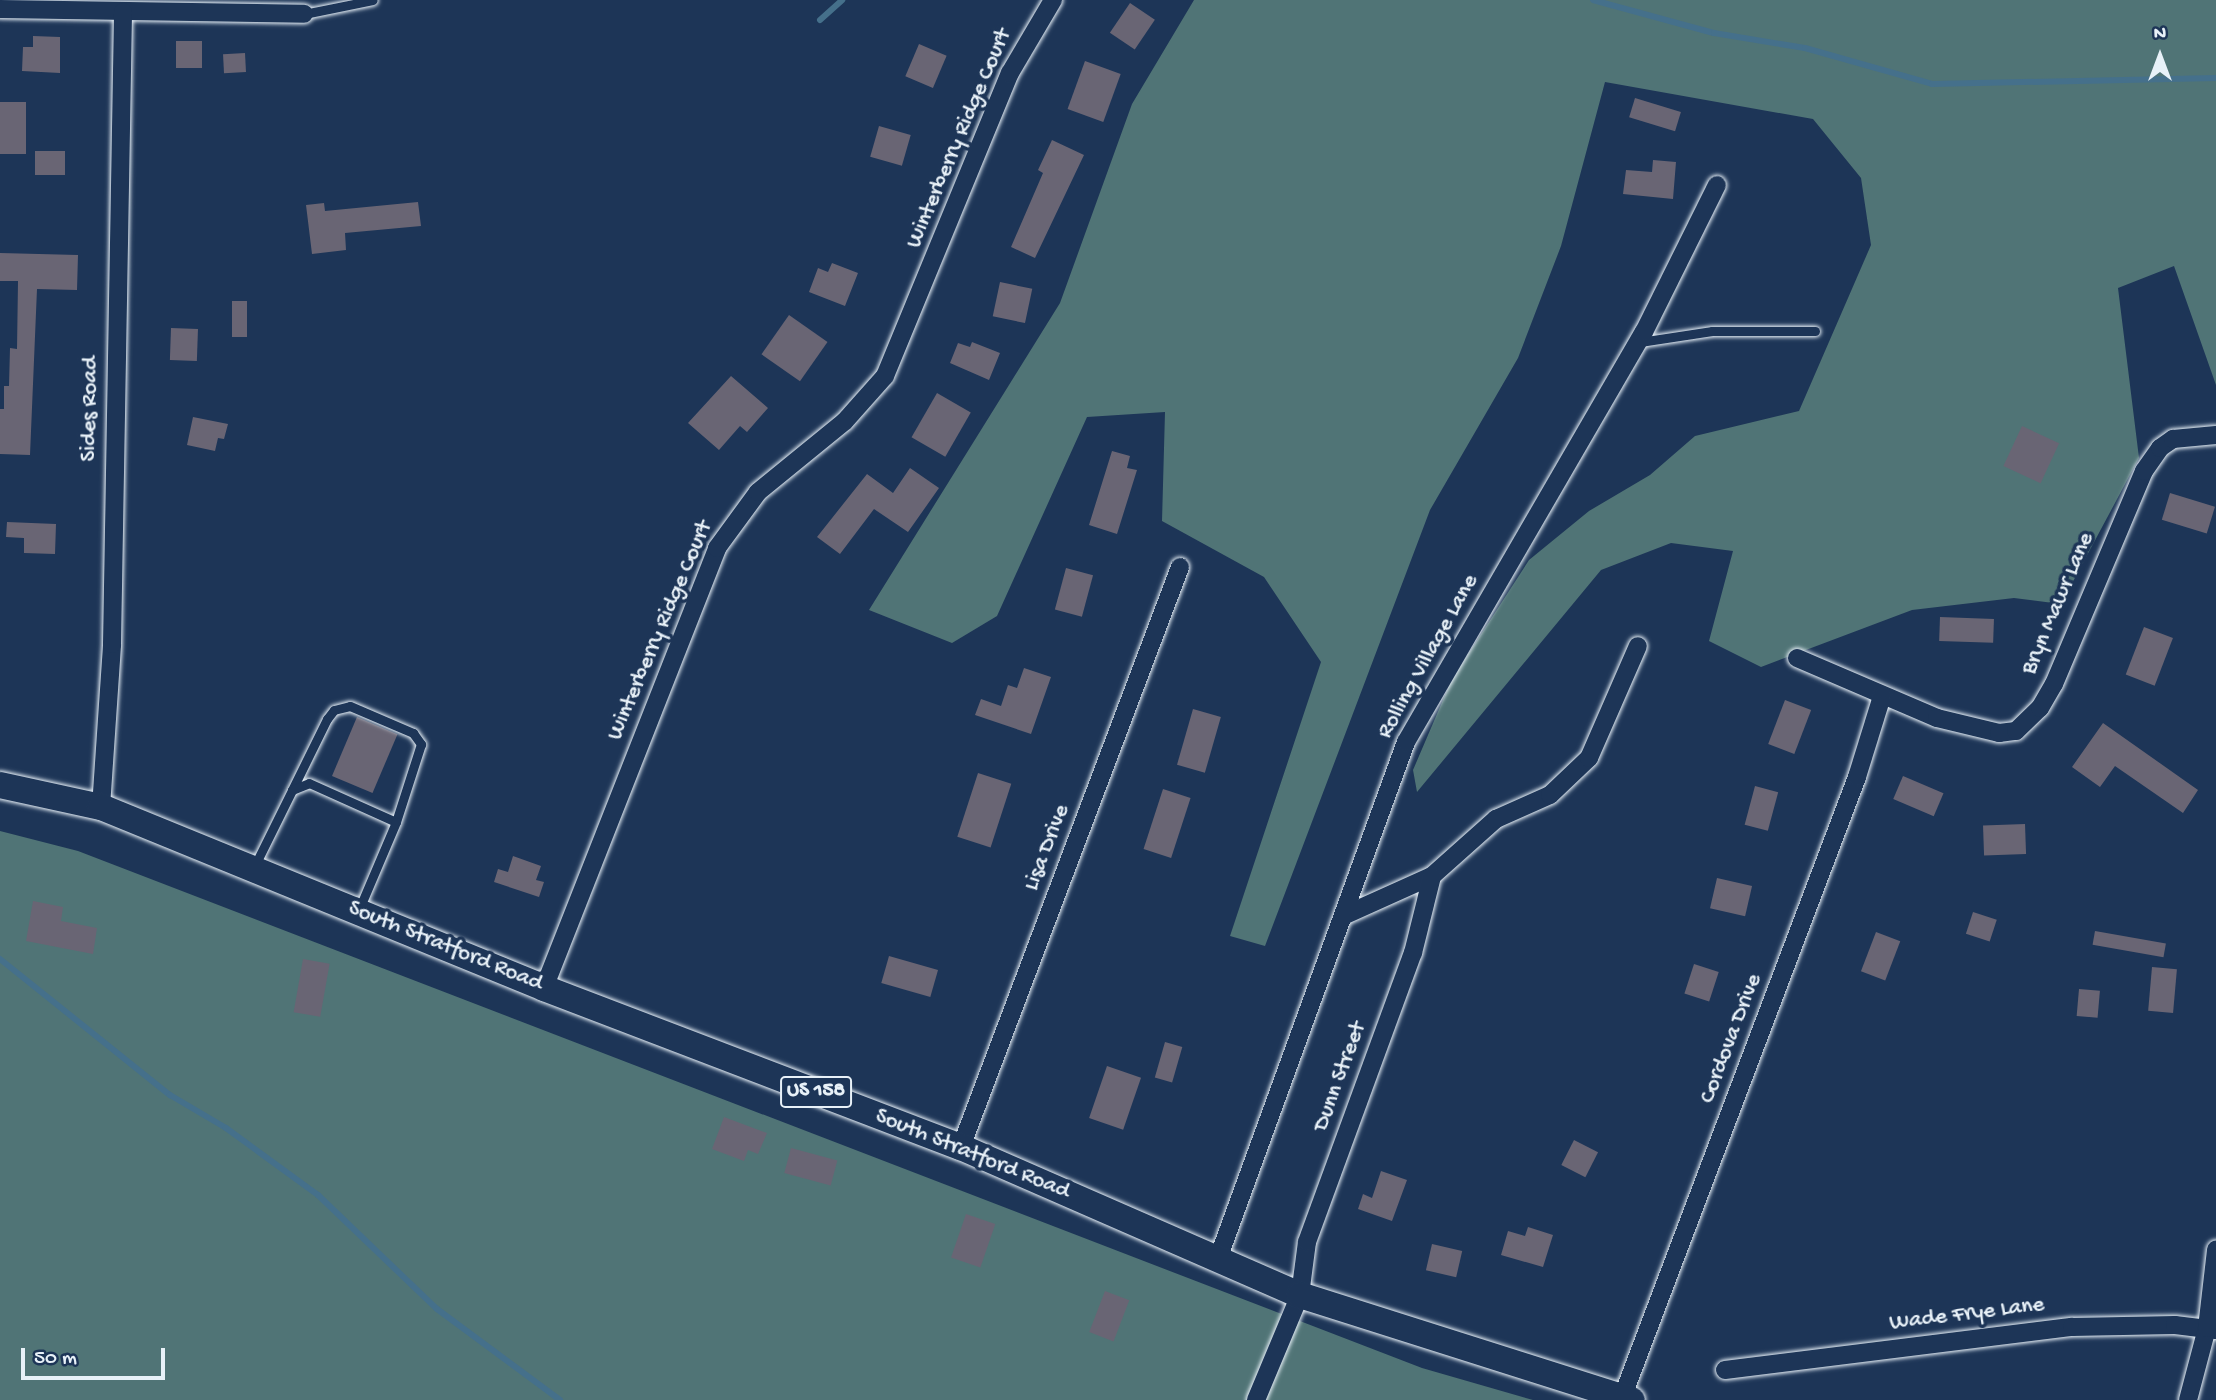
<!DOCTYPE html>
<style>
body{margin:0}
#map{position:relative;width:2216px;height:1400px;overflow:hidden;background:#1d3557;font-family:"Gochi Hand",sans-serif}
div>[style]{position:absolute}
.green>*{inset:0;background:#507476}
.stream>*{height:6px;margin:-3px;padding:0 3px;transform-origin:3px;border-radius:3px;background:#45708b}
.building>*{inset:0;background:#696574;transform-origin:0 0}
.roads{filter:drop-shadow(0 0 2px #e8f1f8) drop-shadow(0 0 2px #e8f1f8)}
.lane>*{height:9px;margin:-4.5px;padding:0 4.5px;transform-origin:4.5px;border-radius:4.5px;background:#1d3557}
.street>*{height:18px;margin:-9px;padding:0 9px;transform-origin:9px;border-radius:9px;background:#1d3557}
.primary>*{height:26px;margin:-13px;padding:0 13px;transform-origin:13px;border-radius:13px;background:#1d3557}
span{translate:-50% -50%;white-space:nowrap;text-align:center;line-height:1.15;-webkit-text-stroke:7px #1d3557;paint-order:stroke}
.shield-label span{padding:2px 5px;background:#1d3557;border:2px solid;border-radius:5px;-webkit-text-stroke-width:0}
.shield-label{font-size:21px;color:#e8f1f8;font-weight:700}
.street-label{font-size:23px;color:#e8f1f8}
.north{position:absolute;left:2125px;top:21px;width:70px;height:70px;-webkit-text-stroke:5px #1d3557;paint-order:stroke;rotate:0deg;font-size:19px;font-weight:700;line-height:28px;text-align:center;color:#e8f1f8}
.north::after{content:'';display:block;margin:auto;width:24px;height:32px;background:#e8f1f8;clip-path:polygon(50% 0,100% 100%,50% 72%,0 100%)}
.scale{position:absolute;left:21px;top:1348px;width:144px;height:32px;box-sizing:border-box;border:4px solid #e8f1f8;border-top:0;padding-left:9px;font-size:21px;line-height:24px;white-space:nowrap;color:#e8f1f8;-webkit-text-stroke:5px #1d3557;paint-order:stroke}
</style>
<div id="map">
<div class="green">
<div style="clip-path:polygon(1194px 0,2216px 0,2216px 385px,2174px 266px,2118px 288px,2139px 458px,2061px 604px,2014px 598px,1912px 610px,1761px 667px,1709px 641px,1733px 551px,1671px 543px,1601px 570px,1417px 792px,1413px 770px,1452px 679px,1529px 560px,1589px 511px,1650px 475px,1695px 436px,1799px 411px,1871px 245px,1861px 178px,1813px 119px,1605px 82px,1561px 246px,1518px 358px,1430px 510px,1265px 946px,1230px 936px,1321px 662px,1264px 577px,1162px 521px,1165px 412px,1087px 417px,997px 616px,952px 643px,869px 610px,1060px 303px,1132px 104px)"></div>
<div style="clip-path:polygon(0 831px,78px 851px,1422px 1368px,1533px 1400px,0 1400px)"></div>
</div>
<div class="stream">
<div style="left:1593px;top:0;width:125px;rotate:15.3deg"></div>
<div style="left:1714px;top:33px;width:92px;rotate:9.4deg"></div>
<div style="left:1805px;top:48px;width:132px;rotate:15.8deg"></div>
<div style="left:1932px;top:84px;width:284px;rotate:-1.2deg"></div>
<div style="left:820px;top:20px;width:30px;rotate:-42deg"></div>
<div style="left:0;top:959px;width:218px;rotate:38.7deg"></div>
<div style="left:170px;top:1095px;width:65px;rotate:30.5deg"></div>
<div style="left:226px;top:1128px;width:114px;rotate:36.1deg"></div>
<div style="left:318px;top:1195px;width:165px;rotate:43.8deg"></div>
<div style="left:437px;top:1309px;width:153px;rotate:36.5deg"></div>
</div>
<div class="building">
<div style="left:1130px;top:3px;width:30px;height:36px;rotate:34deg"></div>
<div style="clip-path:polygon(33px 36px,60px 37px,60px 73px,22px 71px,23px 47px,33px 47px)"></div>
<div style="left:176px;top:41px;width:26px;height:27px"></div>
<div style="left:919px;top:44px;width:30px;height:35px;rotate:23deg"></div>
<div style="left:245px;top:53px;width:19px;height:22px;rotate:87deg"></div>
<div style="left:1085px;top:61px;width:38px;height:51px;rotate:20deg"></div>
<div style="left:1635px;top:98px;width:48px;height:20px;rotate:17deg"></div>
<div style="left:0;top:102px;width:26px;height:52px"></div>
<div style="left:879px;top:126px;width:33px;height:32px;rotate:16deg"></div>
<div style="clip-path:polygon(1052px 140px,1084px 155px,1035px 258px,1011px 247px,1043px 173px,1038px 170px)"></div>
<div style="left:65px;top:151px;width:24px;height:30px;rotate:90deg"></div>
<div style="clip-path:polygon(1653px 160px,1676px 162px,1673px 199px,1623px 194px,1626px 170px,1652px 172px)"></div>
<div style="clip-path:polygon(418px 202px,421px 226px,345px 233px,346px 250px,312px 254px,306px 205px,324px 203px,325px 211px)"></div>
<div style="clip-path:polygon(0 253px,78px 255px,77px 290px,37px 289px,30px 455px,0 454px,0 409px,4px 409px,4px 386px,9px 386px,10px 348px,17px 349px,18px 281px,0 281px)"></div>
<div style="clip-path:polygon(832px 263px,858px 273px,845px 306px,809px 292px,818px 268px,828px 272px)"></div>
<div style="left:1000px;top:282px;width:33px;height:35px;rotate:12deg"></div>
<div style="left:232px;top:301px;width:15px;height:36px"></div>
<div style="left:789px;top:315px;width:47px;height:48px;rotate:35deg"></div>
<div style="left:171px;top:328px;width:27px;height:32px;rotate:2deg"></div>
<div style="clip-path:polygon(972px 342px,1000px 353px,989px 380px,950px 363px,958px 343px,970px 347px)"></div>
<div style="clip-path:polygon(731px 376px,768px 408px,747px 432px,740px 426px,719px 450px,688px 423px)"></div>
<div style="left:937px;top:393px;width:39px;height:51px;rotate:30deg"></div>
<div style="clip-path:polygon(193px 417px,228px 424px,224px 439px,218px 438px,215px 451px,187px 445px)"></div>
<div style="left:2022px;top:426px;width:41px;height:44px;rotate:25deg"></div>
<div style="clip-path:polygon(1112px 451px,1130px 456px,1127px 468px,1137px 470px,1117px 534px,1089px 525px)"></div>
<div style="clip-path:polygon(910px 468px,939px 488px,908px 532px,874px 509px,840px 554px,817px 537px,867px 474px,893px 493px)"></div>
<div style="left:2170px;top:493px;width:47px;height:28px;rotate:17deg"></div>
<div style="clip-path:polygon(7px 522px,56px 524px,55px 554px,24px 553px,24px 538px,6px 537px)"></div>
<div style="left:1066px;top:568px;width:28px;height:43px;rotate:15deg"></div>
<div style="left:1940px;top:617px;width:54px;height:24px;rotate:2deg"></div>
<div style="left:2144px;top:627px;width:31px;height:51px;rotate:21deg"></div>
<div style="clip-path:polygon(1024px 668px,1051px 677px,1031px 734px,975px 715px,981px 699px,1001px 706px,1008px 685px,1017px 688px)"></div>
<div style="left:1785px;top:700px;width:28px;height:47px;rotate:21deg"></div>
<div style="left:1193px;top:709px;width:29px;height:58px;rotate:16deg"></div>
<div style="left:357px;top:717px;width:44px;height:64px;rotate:23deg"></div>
<div style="clip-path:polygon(2103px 723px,2198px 790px,2183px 813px,2115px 766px,2100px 787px,2072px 767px)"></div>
<div style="left:978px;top:773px;width:35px;height:67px;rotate:18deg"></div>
<div style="left:1903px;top:776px;width:44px;height:25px;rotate:23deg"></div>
<div style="left:1755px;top:786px;width:24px;height:40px;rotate:15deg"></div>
<div style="left:1163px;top:789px;width:29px;height:63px;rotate:18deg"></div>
<div style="left:2025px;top:824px;width:30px;height:42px;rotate:88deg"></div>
<div style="clip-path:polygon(513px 856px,541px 866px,536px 880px,544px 882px,539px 897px,494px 882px,498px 869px,508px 872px)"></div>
<div style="left:1717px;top:878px;width:36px;height:31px;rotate:13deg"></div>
<div style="clip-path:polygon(33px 901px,63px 907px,61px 921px,97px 928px,93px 954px,26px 941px)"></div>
<div style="left:1973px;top:912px;width:25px;height:23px;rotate:18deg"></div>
<div style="left:2095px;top:931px;width:72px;height:14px;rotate:10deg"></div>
<div style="left:1876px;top:932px;width:26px;height:42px;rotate:21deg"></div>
<div style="left:889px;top:956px;width:51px;height:28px;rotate:16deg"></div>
<div style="left:303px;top:959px;width:27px;height:54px;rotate:10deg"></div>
<div style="left:1694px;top:964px;width:26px;height:31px;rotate:18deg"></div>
<div style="left:2152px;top:967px;width:25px;height:44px;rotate:5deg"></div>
<div style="left:2079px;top:989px;width:21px;height:27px;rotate:5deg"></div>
<div style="left:1165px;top:1042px;width:18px;height:37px;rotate:16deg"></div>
<div style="left:1107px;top:1066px;width:36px;height:55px;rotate:19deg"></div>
<div style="clip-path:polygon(724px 1117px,767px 1133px,758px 1154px,748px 1150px,744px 1161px,712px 1149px)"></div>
<div style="left:1574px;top:1140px;width:27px;height:28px;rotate:27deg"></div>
<div style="left:791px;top:1148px;width:48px;height:26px;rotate:15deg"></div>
<div style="clip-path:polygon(1381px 1171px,1407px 1180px,1392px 1221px,1358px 1209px,1363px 1194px,1372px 1198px)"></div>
<div style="left:966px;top:1214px;width:31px;height:46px;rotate:19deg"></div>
<div style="clip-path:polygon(1528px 1227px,1553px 1235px,1543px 1267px,1501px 1255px,1508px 1231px,1525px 1236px)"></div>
<div style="left:1432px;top:1244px;width:31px;height:27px;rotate:13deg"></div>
<div style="left:1105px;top:1291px;width:26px;height:44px;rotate:21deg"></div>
</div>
<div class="roads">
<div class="lane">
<div style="left:304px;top:14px;width:70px;rotate:-11.5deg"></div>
<div style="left:1640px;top:342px;width:73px;rotate:-8.7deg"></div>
<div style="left:1712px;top:331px;width:103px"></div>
<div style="left:292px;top:790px;width:79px;rotate:-63.8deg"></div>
<div style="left:327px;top:719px;width:11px;rotate:-52deg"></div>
<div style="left:334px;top:710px;width:16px;rotate:-14deg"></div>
<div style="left:350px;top:706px;width:69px;rotate:23.2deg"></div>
<div style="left:413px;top:733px;width:14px;rotate:54deg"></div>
<div style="left:421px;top:744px;width:82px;rotate:107.8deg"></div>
<div style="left:254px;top:867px;width:86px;rotate:-63.7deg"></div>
<div style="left:292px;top:790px;width:18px;rotate:-22deg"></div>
<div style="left:309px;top:783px;width:95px;rotate:24.1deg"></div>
<div style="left:396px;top:822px;width:95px;rotate:113deg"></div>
</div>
<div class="street">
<div style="left:0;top:9px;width:304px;rotate:0.9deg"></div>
<div style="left:1797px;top:658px;width:152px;rotate:23.2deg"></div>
<div style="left:1937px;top:718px;width:64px;rotate:13.6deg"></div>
<div style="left:1999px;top:733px;width:17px;rotate:-7deg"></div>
<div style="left:2016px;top:731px;width:33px;rotate:-44deg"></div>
<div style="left:2040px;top:708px;width:28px;rotate:-60deg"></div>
<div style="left:2054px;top:684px;width:231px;rotate:-67.1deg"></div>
<div style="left:2144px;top:471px;width:28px;rotate:-55deg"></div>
<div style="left:2160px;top:448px;width:16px;rotate:-35deg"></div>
<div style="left:2173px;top:439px;width:43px;rotate:-5.3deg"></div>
<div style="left:101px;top:807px;width:163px;rotate:-86.1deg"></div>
<div style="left:112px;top:644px;width:632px;rotate:-89deg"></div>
<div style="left:1343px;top:916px;width:98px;rotate:-24.2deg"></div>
<div style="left:1432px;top:876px;width:86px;rotate:-41.7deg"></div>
<div style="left:1496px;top:819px;width:59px;rotate:-24deg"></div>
<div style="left:1550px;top:795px;width:54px;rotate:-43.5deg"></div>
<div style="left:1589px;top:758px;width:122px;rotate:-66.4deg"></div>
<div style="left:544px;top:988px;width:473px;rotate:-68.5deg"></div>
<div style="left:717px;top:548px;width:69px;rotate:-53.8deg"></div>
<div style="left:758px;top:492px;width:112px;rotate:-39.2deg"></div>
<div style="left:845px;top:421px;width:60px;rotate:-48.4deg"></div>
<div style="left:885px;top:376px;width:328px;rotate:-67.6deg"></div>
<div style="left:1010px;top:73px;width:85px;rotate:-59.5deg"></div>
<div style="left:961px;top:1147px;width:620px;rotate:-69.31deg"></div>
<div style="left:1218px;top:1259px;width:550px;rotate:-70.02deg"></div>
<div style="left:1406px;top:742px;width:474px;rotate:-59.9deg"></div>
<div style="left:1644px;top:332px;width:164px;rotate:-63.6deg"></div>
<div style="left:1725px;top:1370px;width:350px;rotate:-7.1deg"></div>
<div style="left:2072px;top:1327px;width:103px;rotate:-1.1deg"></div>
<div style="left:2175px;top:1325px;width:41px;rotate:7deg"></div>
<div style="left:1622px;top:1398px;width:664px;rotate:-69.27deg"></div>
<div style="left:1857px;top:777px;width:85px;rotate:-72.8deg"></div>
<div style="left:1256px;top:1400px;width:114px;rotate:-67.3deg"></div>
<div style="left:1300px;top:1295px;width:53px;rotate:-82.5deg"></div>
<div style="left:1307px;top:1242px;width:308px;rotate:-69.9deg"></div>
<div style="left:1413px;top:953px;width:79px;rotate:-76.1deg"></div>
<div style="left:2188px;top:1400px;width:74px;rotate:-75.2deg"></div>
<div style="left:2207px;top:1328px;width:79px;rotate:-83.4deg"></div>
</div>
<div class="primary">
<div style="left:0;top:785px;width:103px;rotate:12.3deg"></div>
<div style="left:101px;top:807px;width:479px;rotate:22.2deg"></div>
<div style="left:544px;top:988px;width:446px;rotate:20.9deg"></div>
<div style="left:961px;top:1147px;width:370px;rotate:23.6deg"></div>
<div style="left:1300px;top:1295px;width:348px;rotate:17.6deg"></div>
</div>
</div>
<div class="shield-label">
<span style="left:816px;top:1092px">US 158</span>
</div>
<div class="street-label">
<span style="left:960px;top:139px;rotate:-67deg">Winterberry Ridge Court</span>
<span style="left:91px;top:409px;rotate:-89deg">Sides Road</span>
<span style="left:2059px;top:604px;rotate:-67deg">Bryn Mawr Lane</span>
<span style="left:661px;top:631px;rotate:-67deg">Winterberry Ridge Court</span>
<span style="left:1429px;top:657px;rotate:-61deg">Rolling Village Lane</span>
<span style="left:1048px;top:848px;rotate:-69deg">Lisa Drive</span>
<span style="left:445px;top:947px;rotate:22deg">South Stratford Road</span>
<span style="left:1732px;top:1039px;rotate:-69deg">Cordova Drive</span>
<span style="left:1341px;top:1077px;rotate:-70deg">Dunn Street</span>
<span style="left:972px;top:1155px;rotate:22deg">South Stratford Road</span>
<span style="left:1967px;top:1315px;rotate:-7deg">Wade Frye Lane</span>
</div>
<div class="north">N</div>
<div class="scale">50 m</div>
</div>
